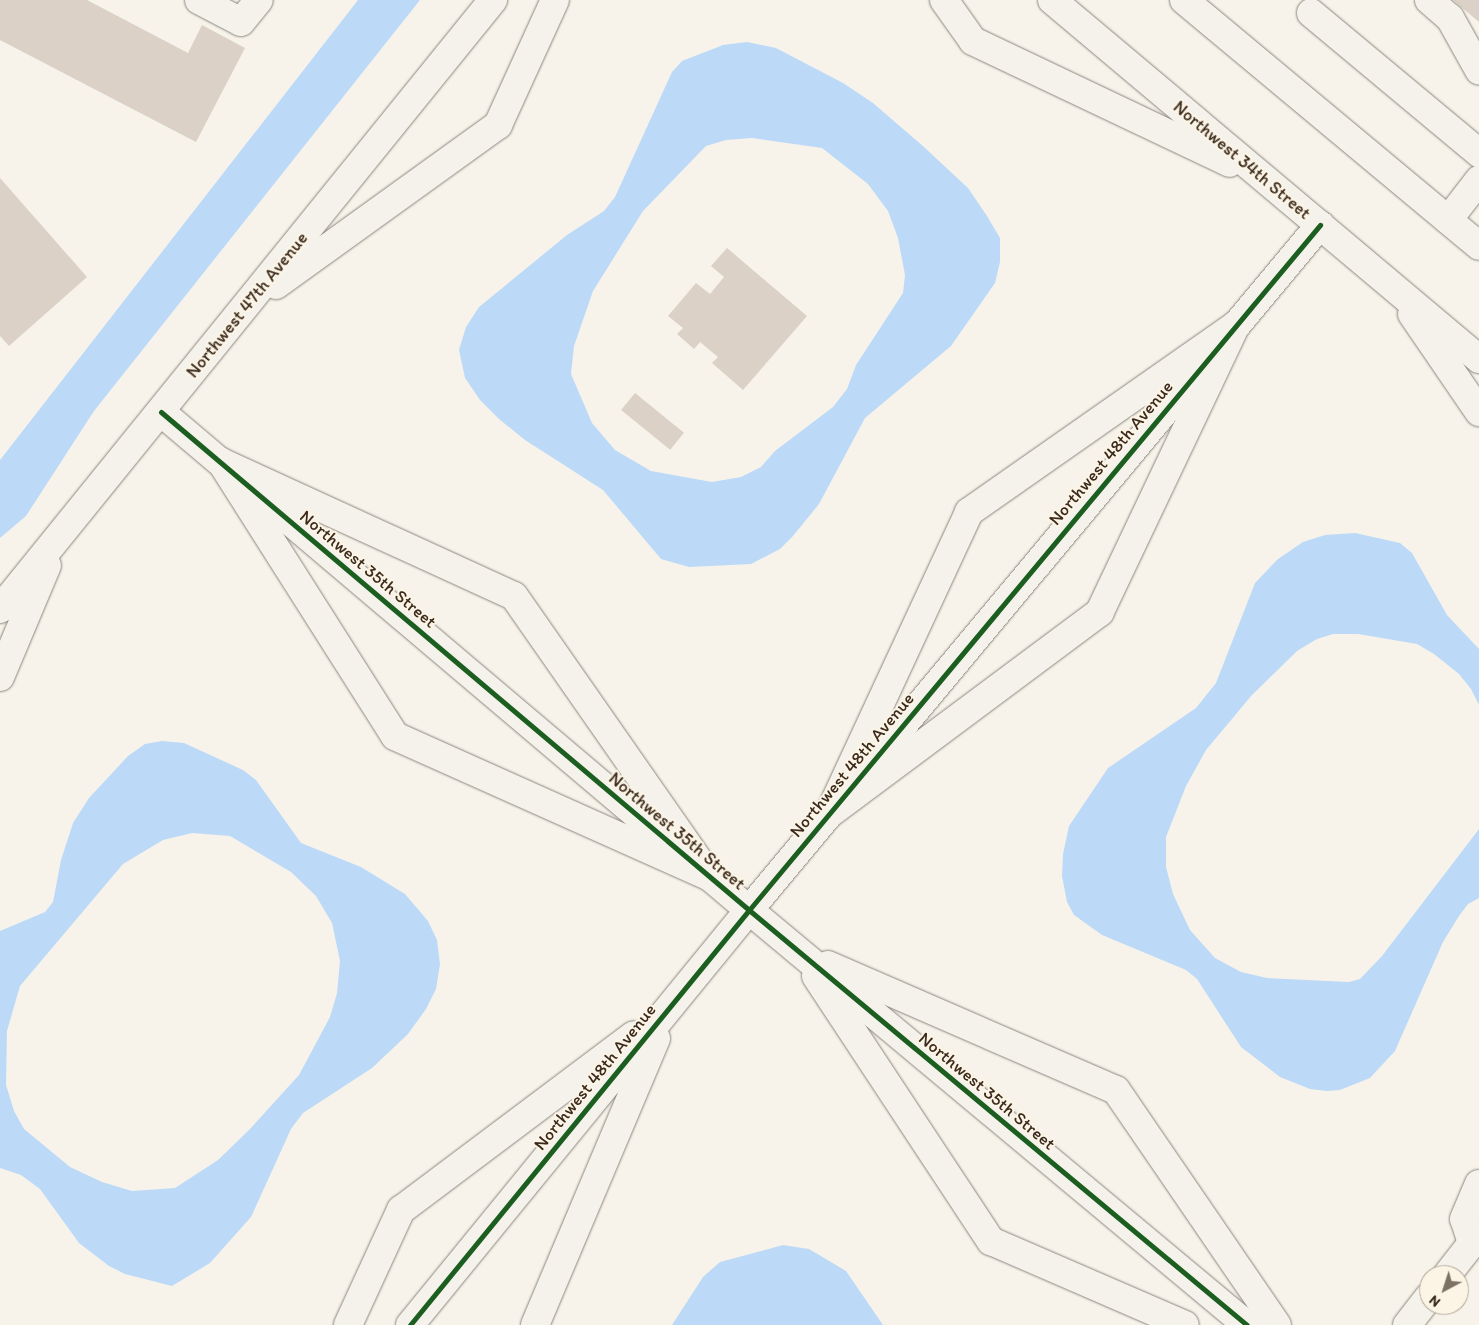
<!DOCTYPE html>
<style>
body{margin:0}
#map{position:relative;width:1479px;height:1325px;overflow:hidden;background:#f7f3ea;font-family:Itim,sans-serif}
div>[style]{position:absolute}
.water>*{inset:0;background:#bcdaf8}
.building>*{inset:0;background:#dbd1c6;transform-origin:0 0}
.roads{filter:drop-shadow(0 0 1px #8b867f) drop-shadow(0 0 1px #8b867f)}
.minor>*{height:28px;margin:-14px;padding:0 14px;transform-origin:14px;border-radius:14px;background:#f5f2ec}
.cycleway>*{height:5px;margin:-2.5px;padding:0 2.5px;transform-origin:2.5px;border-radius:2.5px;background:#1b5e20}
span{translate:-50% -50%;white-space:nowrap;text-align:center;line-height:1.15;-webkit-text-stroke:4px #fcf5e5;paint-order:stroke}
.street-label{font-size:18px;color:#3b2a1e}
.north{position:absolute;left:1419px;top:1265px;width:50px;height:50px;box-sizing:border-box;background:#fcf5e5;border:1px solid #afa495;border-radius:50%;rotate:220deg;font-size:14px;font-weight:700;line-height:20px;text-align:center;color:#3b2a1e}
.north::after{content:'';display:block;margin:auto;width:18px;height:22px;background:#7d7065;clip-path:polygon(50% 0,100% 100%,50% 72%,0 100%)}
</style>
<div id="map">
<div class="water">
<div style="clip-path:polygon(358px 0,420px 0,94px 411px,26px 516px,0 538px,0 460px)"></div>
<div style="clip-path:polygon(evenodd,747px 42px,776px 48px,843px 83px,873px 103px,924px 147px,968px 188px,987px 216px,1000px 238px,1000px 262px,995px 283px,951px 346px,865px 418px,819px 504px,793px 536px,780px 549px,751px 564px,689px 567px,661px 559px,603px 490px,525px 440px,499px 419px,480px 400px,465px 378px,459px 350px,466px 327px,479px 307px,567px 235px,604px 211px,615px 197px,672px 72px,682px 61px,723px 45px,747px 42px,752px 138px,822px 148px,868px 184px,888px 211px,898px 238px,905px 275px,903px 293px,856px 365px,847px 389px,833px 407px,775px 451px,761px 467px,741px 477px,712px 482px,651px 471px,615px 450px,592px 423px,571px 374px,574px 346px,593px 291px,643px 211px,706px 146px,726px 140px,752px 138px)"></div>
<div style="clip-path:polygon(1355px 533px,1400px 543px,1412px 553px,1447px 615px,1479px 649px,1479px 705px,1471px 689px,1459px 674px,1434px 654px,1417px 644px,1358px 634px,1333px 634px,1317px 639px,1297px 651px,1252px 695px,1206px 750px,1186px 786px,1166px 837px,1166px 867px,1173px 894px,1190px 930px,1215px 958px,1241px 972px,1267px 978px,1349px 982px,1360px 979px,1382px 956px,1479px 829px,1479px 898px,1468px 904px,1459px 916px,1443px 942px,1395px 1051px,1370px 1078px,1340px 1090px,1327px 1091px,1310px 1089px,1280px 1077px,1241px 1047px,1197px 979px,1186px 970px,1102px 935px,1074px 915px,1067px 902px,1062px 876px,1063px 854px,1069px 826px,1108px 768px,1196px 708px,1216px 683px,1255px 583px,1278px 559px,1303px 542px,1325px 535px)"></div>
<div style="clip-path:polygon(evenodd,162px 741px,184px 743px,243px 770px,256px 780px,301px 843px,361px 867px,405px 894px,428px 921px,437px 940px,440px 964px,436px 989px,426px 1009px,408px 1034px,372px 1068px,303px 1113px,291px 1129px,251px 1217px,210px 1263px,172px 1286px,125px 1274px,109px 1266px,79px 1243px,40px 1189px,21px 1175px,0 1168px,0 931px,45px 912px,53px 902px,61px 860px,73px 823px,89px 798px,128px 756px,145px 744px,162px 741px,192px 833px,230px 836px,291px 872px,316px 896px,332px 923px,340px 961px,337px 993px,330px 1017px,299px 1075px,250px 1129px,218px 1160px,175px 1188px,132px 1191px,102px 1182px,70px 1167px,24px 1129px,14px 1111px,6px 1085px,7px 1031px,20px 986px,123px 864px,163px 840px,192px 833px)"></div>
<div style="clip-path:polygon(783px 1245px,809px 1249px,846px 1271px,883px 1325px,672px 1325px,703px 1277px,720px 1262px)"></div>
</div>
<div class="building">
<div style="clip-path:polygon(0 0,87px 0,188px 53px,202px 25px,245px 48px,196px 142px,0 40px)"></div>
<div style="clip-path:polygon(1453px 0,1479px 0,1479px 22px)"></div>
<div style="clip-path:polygon(0 178px,87px 277px,9px 346px,0 336px)"></div>
<div style="clip-path:polygon(727px 248px,807px 316px,743px 390px,712px 363px,718px 357px,700px 342px,694px 349px,677px 334px,683px 328px,668px 316px,696px 283px,710px 294px,724px 277px,711px 266px)"></div>
<div style="left:635px;top:393px;width:63px;height:22px;rotate:39deg"></div>
</div>
<div class="roads">
<div class="minor">
<div style="left:199px;top:0;width:47px;rotate:27.6deg"></div>
<div style="left:241px;top:22px;width:28px;rotate:-51deg"></div>
<div style="left:944px;top:0;width:50px;rotate:54.7deg"></div>
<div style="left:973px;top:41px;width:284px;rotate:25.4deg"></div>
<div style="left:1052px;top:0;width:558px;rotate:40.06deg"></div>
<div style="left:1184px;top:0;width:384px;rotate:39.8deg"></div>
<div style="left:1429px;top:0;width:28px;rotate:41deg"></div>
<div style="left:1450px;top:18px;width:60px;rotate:60.9deg"></div>
<div style="left:1311px;top:13px;width:219px;rotate:39.8deg"></div>
<div style="left:1448px;top:220px;width:51px;rotate:-52.2deg"></div>
<div style="left:276px;top:285px;width:274px;rotate:-35.8deg"></div>
<div style="left:498px;top:125px;width:137px;rotate:-65.5deg"></div>
<div style="left:1412px;top:314px;width:119px;rotate:55.6deg"></div>
<div style="left:1236px;top:325px;width:318px;rotate:115.4deg"></div>
<div style="left:1100px;top:612px;width:338px;rotate:143.3deg"></div>
<div style="left:829px;top:814px;width:333px;rotate:-65.1deg"></div>
<div style="left:969px;top:512px;width:326px;rotate:-35deg"></div>
<div style="left:161px;top:412px;width:771px;rotate:40.26deg"></div>
<div style="left:749px;top:910px;width:648px;rotate:39.81deg"></div>
<div style="left:221px;top:462px;width:322px;rotate:24.6deg"></div>
<div style="left:514px;top:596px;width:343px;rotate:55.1deg"></div>
<div style="left:710px;top:877px;width:345px;rotate:-155.9deg"></div>
<div style="left:395px;top:736px;width:325px;rotate:-122.4deg"></div>
<div style="left:0;top:609px;width:784px;rotate:-51.01deg"></div>
<div style="left:0;top:677px;width:121px;rotate:-67.2deg"></div>
<div style="left:828px;top:965px;width:314px;rotate:23.5deg"></div>
<div style="left:1116px;top:1090px;width:285px;rotate:55.6deg"></div>
<div style="left:816px;top:976px;width:318px;rotate:56.6deg"></div>
<div style="left:991px;top:1241px;width:211px;rotate:23.4deg"></div>
<div style="left:1472px;top:1243px;width:25px;rotate:-108deg"></div>
<div style="left:1464px;top:1219px;width:38px;rotate:-67deg"></div>
<div style="left:1447px;top:1275px;width:52px;rotate:-52deg"></div>
<div style="left:348px;top:1325px;width:127px;rotate:-65.3deg"></div>
<div style="left:401px;top:1210px;width:291px;rotate:-36.9deg"></div>
<div style="left:410px;top:1325px;width:536px;rotate:-50.76deg"></div>
<div style="left:749px;top:910px;width:892px;rotate:-50.19deg"></div>
<div style="left:535px;top:1325px;width:311px;rotate:-67.1deg"></div>
<div style="left:1407px;top:1325px;width:36px;rotate:-52deg"></div>
</div>
</div>
<div class="cycleway">
<div style="left:161px;top:412px;width:771px;rotate:40.26deg"></div>
<div style="left:749px;top:910px;width:648px;rotate:39.81deg"></div>
<div style="left:410px;top:1325px;width:536px;rotate:-50.76deg"></div>
<div style="left:749px;top:910px;width:892px;rotate:-50.19deg"></div>
</div>
<div class="street-label">
<span style="left:1242px;top:160px;rotate:40deg">Northwest 34th Street</span>
<span style="left:247px;top:305px;rotate:-51deg">Northwest 47th Avenue</span>
<span style="left:1111px;top:453px;rotate:-50deg">Northwest 48th Avenue</span>
<span style="left:368px;top:569px;rotate:40deg">Northwest 35th Street</span>
<span style="left:852px;top:765px;rotate:-50deg">Northwest 48th Avenue</span>
<span style="left:677px;top:831px;rotate:40deg">Northwest 35th Street</span>
<span style="left:595px;top:1077px;rotate:-51deg">Northwest 48th Avenue</span>
<span style="left:987px;top:1091px;rotate:40deg">Northwest 35th Street</span>
</div>
<div class="north">N</div>
</div>
